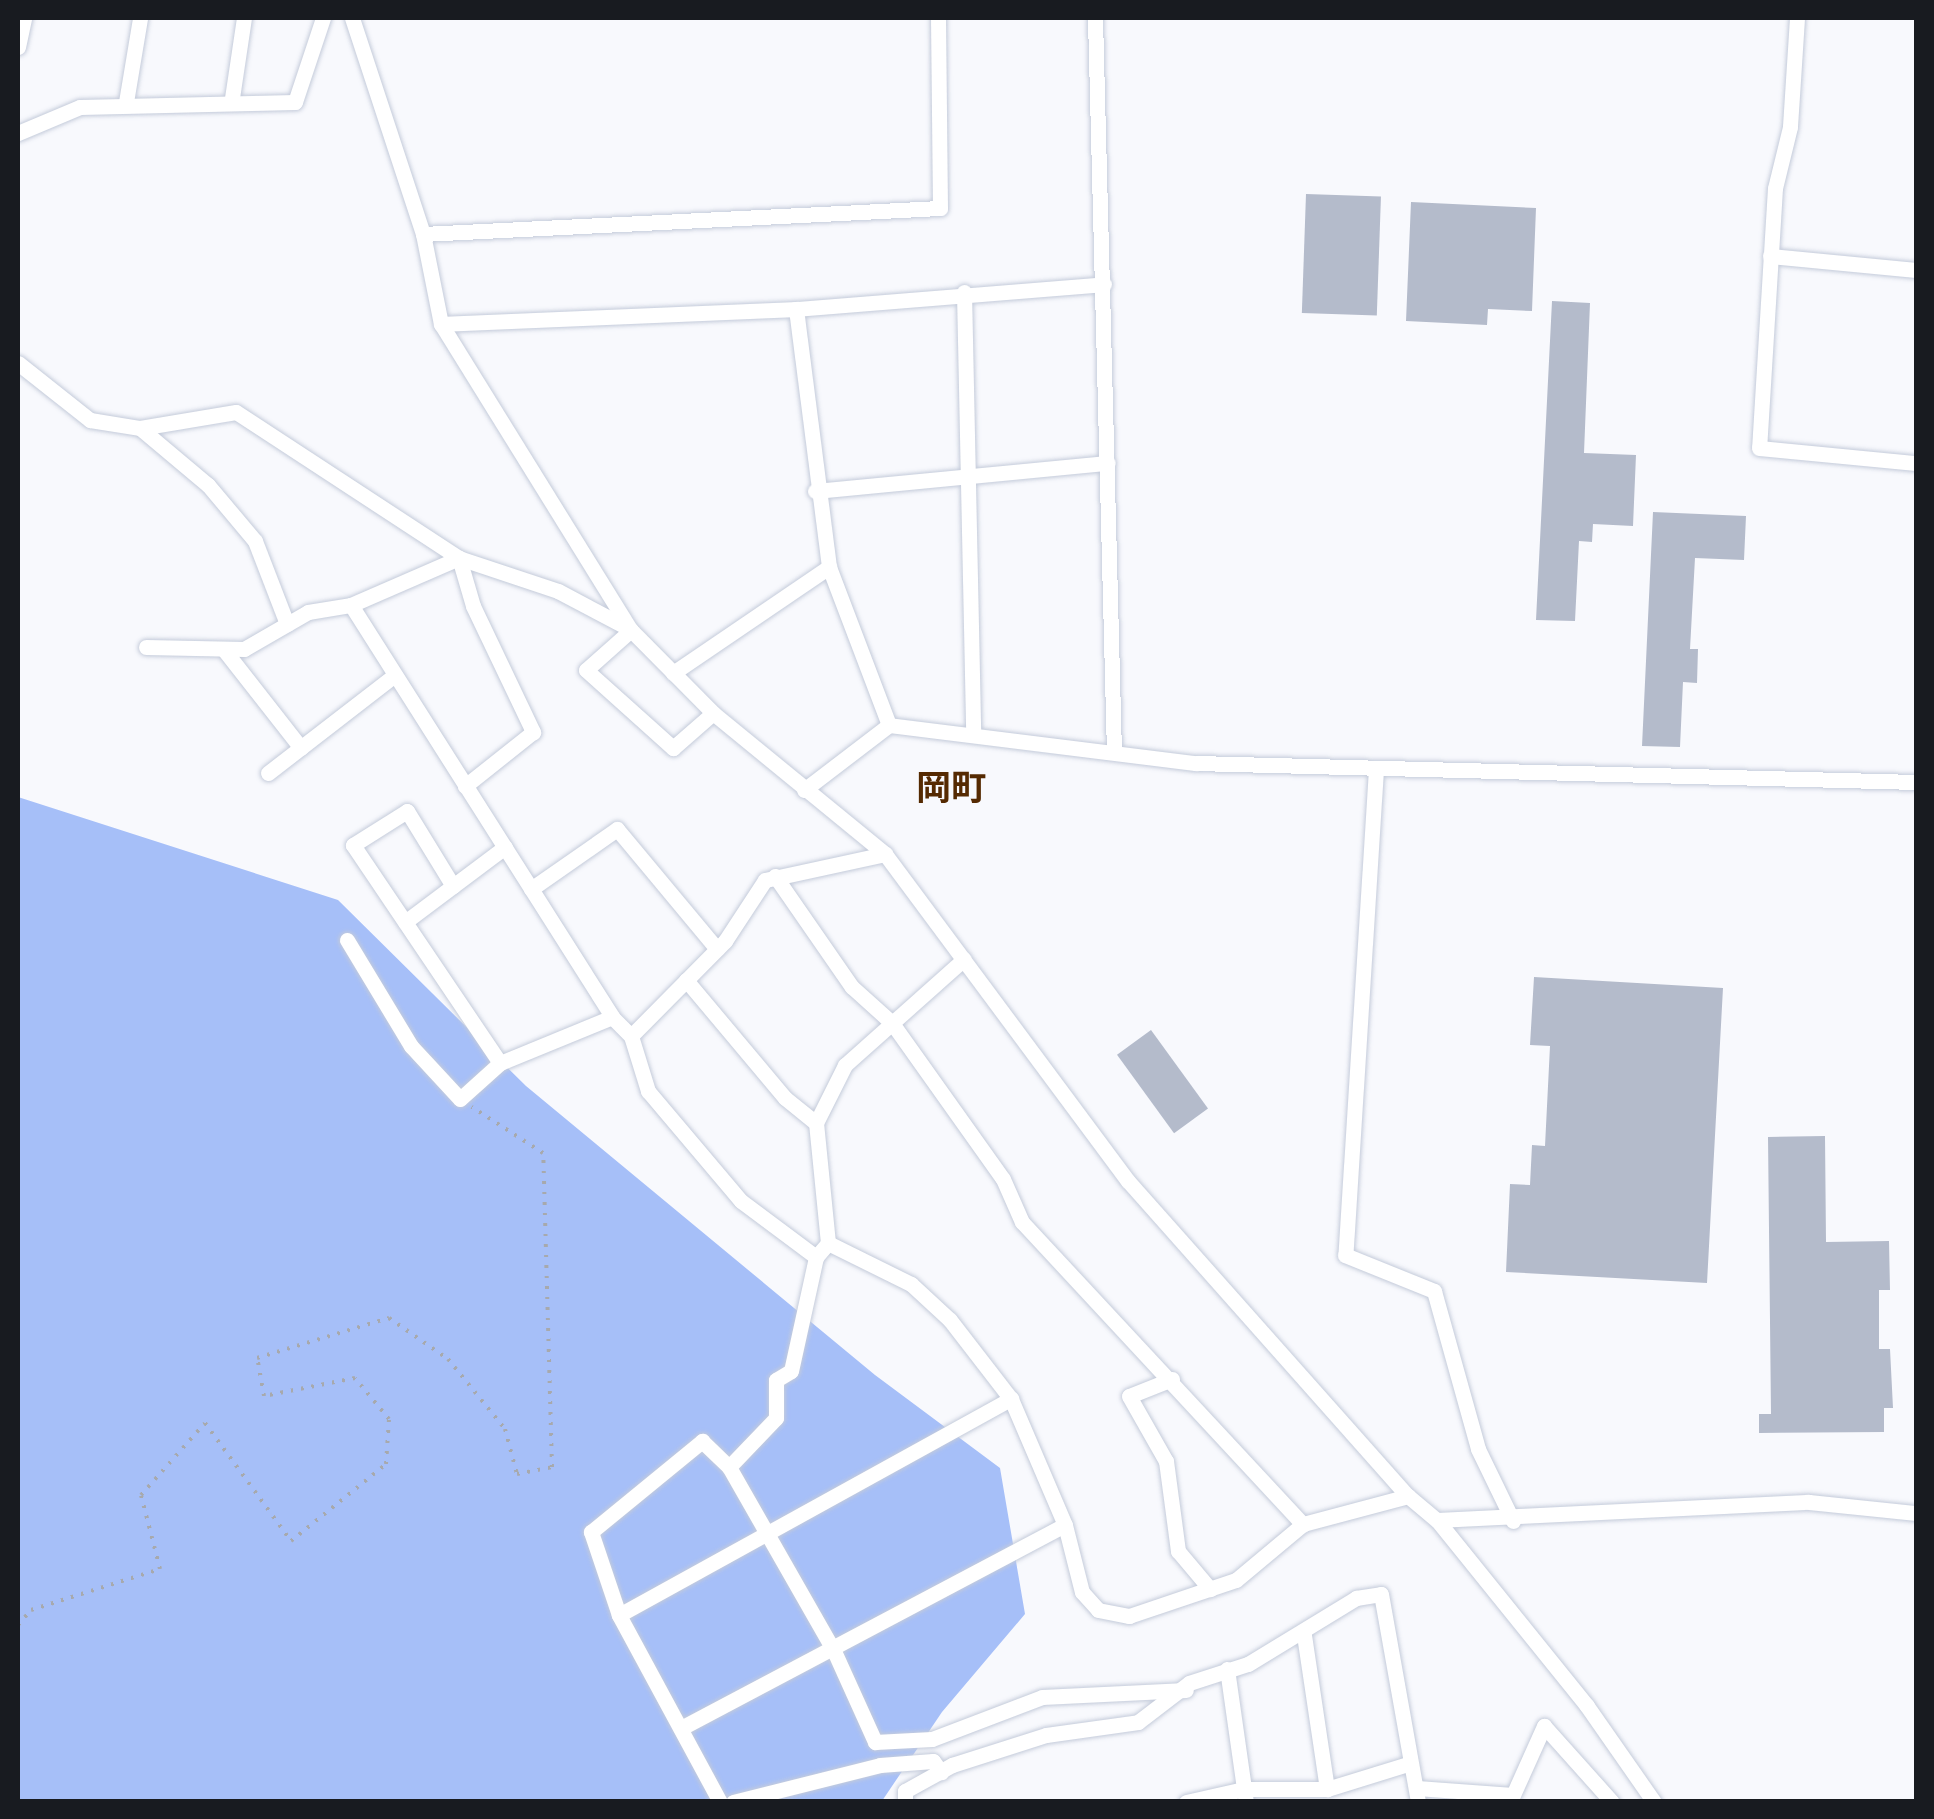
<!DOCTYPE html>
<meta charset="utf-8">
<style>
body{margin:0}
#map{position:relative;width:1934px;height:1819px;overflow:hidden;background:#f8f9fd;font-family:"Crimson Pro","Noto Sans JP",serif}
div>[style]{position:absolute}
.forest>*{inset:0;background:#a6bff8}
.building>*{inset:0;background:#b4bbcb;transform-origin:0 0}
.path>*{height:4px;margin-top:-2px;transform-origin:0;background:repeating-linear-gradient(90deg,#a7a9ad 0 2.5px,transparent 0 10.5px)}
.roads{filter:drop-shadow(0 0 2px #c4cbda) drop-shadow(0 0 2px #c4cbda)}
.street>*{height:15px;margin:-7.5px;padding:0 7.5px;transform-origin:7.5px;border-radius:7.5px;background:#fff}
span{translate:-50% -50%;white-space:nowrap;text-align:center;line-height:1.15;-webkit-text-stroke:10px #f8f9fd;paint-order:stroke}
.quarter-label{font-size:35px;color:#552a02;font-weight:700}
.frame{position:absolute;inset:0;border:20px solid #181b20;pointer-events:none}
</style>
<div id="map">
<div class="forest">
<div style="clip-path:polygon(18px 797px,338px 900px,526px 1086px,875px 1375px,1000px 1468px,1025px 1614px,942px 1712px,882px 1801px,18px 1802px)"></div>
</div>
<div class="building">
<div style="left:1306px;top:194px;width:75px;height:119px;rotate:2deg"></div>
<div style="clip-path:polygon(1411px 202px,1536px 208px,1532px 311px,1488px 309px,1487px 325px,1406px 321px)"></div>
<div style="clip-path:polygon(1552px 301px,1590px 303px,1584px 453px,1636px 455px,1633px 526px,1593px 524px,1592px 542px,1579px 541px,1575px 621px,1536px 620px)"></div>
<div style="clip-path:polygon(1653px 512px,1746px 516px,1744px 560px,1695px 558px,1690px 649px,1698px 649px,1697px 683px,1683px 682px,1680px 747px,1642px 746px)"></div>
<div style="clip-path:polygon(1534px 977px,1723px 988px,1707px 1283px,1506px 1272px,1510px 1184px,1530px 1185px,1532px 1145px,1545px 1146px,1550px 1046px,1530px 1045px)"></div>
<div style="left:1151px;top:1030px;width:97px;height:42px;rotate:54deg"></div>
<div style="clip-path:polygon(1825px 1136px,1826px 1242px,1889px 1241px,1890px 1290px,1879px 1290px,1879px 1349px,1890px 1349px,1893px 1408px,1884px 1408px,1884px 1432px,1759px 1433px,1759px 1414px,1771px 1414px,1768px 1137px)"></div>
</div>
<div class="path">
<div style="left:18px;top:1625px;width:20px;rotate:-49deg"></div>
<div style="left:31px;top:1610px;width:135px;rotate:-17.6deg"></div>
<div style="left:160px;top:1569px;width:76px;rotate:-104.4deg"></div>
<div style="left:141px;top:1495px;width:96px;rotate:-48.4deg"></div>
<div style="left:205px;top:1423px;width:146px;rotate:53.9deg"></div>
<div style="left:291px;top:1541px;width:122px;rotate:-39deg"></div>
<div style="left:386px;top:1464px;width:45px;rotate:-86.2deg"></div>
<div style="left:389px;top:1419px;width:53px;rotate:-129.7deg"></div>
<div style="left:355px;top:1378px;width:93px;rotate:168.8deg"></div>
<div style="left:264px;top:1396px;width:39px;rotate:-100deg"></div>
<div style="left:257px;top:1358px;width:138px;rotate:-16.9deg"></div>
<div style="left:389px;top:1318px;width:72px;rotate:34.8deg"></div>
<div style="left:448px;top:1359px;width:90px;rotate:50.8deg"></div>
<div style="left:505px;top:1429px;width:47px;rotate:75.1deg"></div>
<div style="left:517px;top:1474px;width:36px;rotate:-11deg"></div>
<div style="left:552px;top:1467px;width:314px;rotate:-91.6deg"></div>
<div style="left:543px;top:1153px;width:85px;rotate:-147.1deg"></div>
</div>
<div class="roads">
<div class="street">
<div style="left:352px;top:18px;width:227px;rotate:71.8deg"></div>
<div style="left:423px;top:234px;width:92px;rotate:78.7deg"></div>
<div style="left:441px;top:324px;width:360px;rotate:58.2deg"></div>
<div style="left:631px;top:630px;width:117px;rotate:45.3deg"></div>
<div style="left:713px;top:713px;width:222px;rotate:39.3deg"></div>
<div style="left:885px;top:854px;width:407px;rotate:53.4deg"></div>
<div style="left:1128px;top:1181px;width:421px;rotate:48.4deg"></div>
<div style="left:1408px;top:1496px;width:38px;rotate:40deg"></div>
<div style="left:1437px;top:1520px;width:239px;rotate:51.1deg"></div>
<div style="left:1587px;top:1706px;width:117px;rotate:55.1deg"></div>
<div style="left:1095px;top:18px;width:733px;rotate:88.52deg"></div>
<div style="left:1797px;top:18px;width:109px;rotate:93.7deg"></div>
<div style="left:1790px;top:127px;width:63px;rotate:103.8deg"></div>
<div style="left:1775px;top:188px;width:260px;rotate:93.5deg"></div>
<div style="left:1759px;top:448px;width:158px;rotate:5.5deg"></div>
<div style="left:18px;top:47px;width:30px;rotate:-78deg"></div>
<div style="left:232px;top:98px;width:81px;rotate:-81.5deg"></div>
<div style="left:126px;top:102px;width:85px;rotate:-80.5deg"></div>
<div style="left:18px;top:133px;width:67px;rotate:-22.8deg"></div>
<div style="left:80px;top:107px;width:215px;rotate:-1.3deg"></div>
<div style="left:295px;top:102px;width:89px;rotate:-71.6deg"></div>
<div style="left:423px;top:234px;width:518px;rotate:-2.88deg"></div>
<div style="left:940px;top:208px;width:190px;rotate:-90.6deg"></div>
<div style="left:1770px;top:256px;width:147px;rotate:5.5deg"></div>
<div style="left:964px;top:292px;width:440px;rotate:88.8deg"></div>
<div style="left:796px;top:309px;width:260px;rotate:82.7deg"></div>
<div style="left:829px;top:567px;width:169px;rotate:69.2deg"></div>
<div style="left:441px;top:324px;width:355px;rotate:-2.4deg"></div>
<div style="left:796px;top:309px;width:309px;rotate:-4.6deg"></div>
<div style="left:18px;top:363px;width:92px;rotate:38.4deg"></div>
<div style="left:90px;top:420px;width:51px;rotate:9.1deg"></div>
<div style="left:140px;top:428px;width:97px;rotate:-9.5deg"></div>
<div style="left:236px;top:412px;width:267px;rotate:33.2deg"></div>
<div style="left:459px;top:558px;width:104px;rotate:18.4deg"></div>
<div style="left:558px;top:591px;width:79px;rotate:27.9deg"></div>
<div style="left:140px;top:428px;width:89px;rotate:40deg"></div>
<div style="left:208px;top:485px;width:73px;rotate:50deg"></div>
<div style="left:255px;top:541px;width:89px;rotate:68.9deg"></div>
<div style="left:815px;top:491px;width:294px;rotate:-5.5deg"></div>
<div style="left:459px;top:558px;width:50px;rotate:73.7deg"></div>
<div style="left:473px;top:606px;width:140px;rotate:64.5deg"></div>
<div style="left:533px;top:732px;width:87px;rotate:141.5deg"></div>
<div style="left:351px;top:605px;width:488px;rotate:57.6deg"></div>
<div style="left:612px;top:1017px;width:27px;rotate:45deg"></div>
<div style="left:631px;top:1036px;width:58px;rotate:72.8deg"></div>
<div style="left:648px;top:1091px;width:144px;rotate:49.8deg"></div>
<div style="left:741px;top:1201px;width:94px;rotate:36.7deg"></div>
<div style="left:816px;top:1257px;width:18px;rotate:-49deg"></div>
<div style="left:828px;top:1243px;width:121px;rotate:-95.7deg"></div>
<div style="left:816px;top:1123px;width:65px;rotate:-63.4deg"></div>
<div style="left:845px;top:1065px;width:159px;rotate:-41.7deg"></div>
<div style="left:631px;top:630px;width:60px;rotate:138.4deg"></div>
<div style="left:586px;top:670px;width:117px;rotate:41.9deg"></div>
<div style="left:673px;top:748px;width:53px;rotate:-41.2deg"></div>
<div style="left:146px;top:647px;width:98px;rotate:1.2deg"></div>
<div style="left:244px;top:649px;width:74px;rotate:-30deg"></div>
<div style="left:308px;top:612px;width:44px;rotate:-9.2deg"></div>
<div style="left:351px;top:605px;width:118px;rotate:-23.5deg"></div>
<div style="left:225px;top:651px;width:123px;rotate:51.9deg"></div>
<div style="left:673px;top:673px;width:189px;rotate:-34.2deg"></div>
<div style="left:1376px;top:769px;width:487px;rotate:93.6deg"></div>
<div style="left:1345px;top:1255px;width:96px;rotate:22deg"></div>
<div style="left:1434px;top:1291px;width:164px;rotate:74.4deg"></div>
<div style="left:1478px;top:1449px;width:80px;rotate:64.1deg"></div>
<div style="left:268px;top:773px;width:160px;rotate:-37.7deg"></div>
<div style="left:804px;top:790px;width:107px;rotate:-37.4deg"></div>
<div style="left:889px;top:725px;width:309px;rotate:7.1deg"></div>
<div style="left:1196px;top:763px;width:720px;rotate:1.51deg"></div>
<div style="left:775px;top:876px;width:135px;rotate:55.3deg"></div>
<div style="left:852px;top:987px;width:54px;rotate:42deg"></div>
<div style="left:892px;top:1023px;width:191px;rotate:54.6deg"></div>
<div style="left:1003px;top:1179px;width:47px;rotate:66.2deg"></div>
<div style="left:1022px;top:1222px;width:413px;rotate:47.1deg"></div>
<div style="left:453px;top:886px;width:88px;rotate:-121.5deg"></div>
<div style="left:407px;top:811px;width:64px;rotate:147.8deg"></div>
<div style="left:353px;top:845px;width:263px;rotate:56deg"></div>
<div style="left:531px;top:889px;width:105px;rotate:-34.9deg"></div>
<div style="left:617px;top:829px;width:156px;rotate:50.2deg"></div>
<div style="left:405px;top:922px;width:125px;rotate:-36.9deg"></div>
<div style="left:347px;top:940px;width:124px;rotate:58.9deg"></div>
<div style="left:411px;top:1046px;width:72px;rotate:47.2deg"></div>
<div style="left:460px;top:1099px;width:54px;rotate:-42deg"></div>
<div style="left:500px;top:1063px;width:121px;rotate:-22.3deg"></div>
<div style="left:686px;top:980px;width:154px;rotate:50deg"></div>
<div style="left:785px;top:1098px;width:40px;rotate:39deg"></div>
<div style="left:631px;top:1036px;width:134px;rotate:-45.3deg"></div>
<div style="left:725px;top:941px;width:73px;rotate:-56.7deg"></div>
<div style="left:765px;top:880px;width:123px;rotate:-12.2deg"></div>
<div style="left:828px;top:1243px;width:93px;rotate:26.3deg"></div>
<div style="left:911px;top:1284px;width:53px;rotate:42.7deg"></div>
<div style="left:950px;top:1320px;width:100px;rotate:52.3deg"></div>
<div style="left:1011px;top:1399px;width:137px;rotate:66.8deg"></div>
<div style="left:1065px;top:1525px;width:69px;rotate:75.8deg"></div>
<div style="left:1082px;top:1592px;width:24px;rotate:48deg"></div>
<div style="left:1098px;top:1610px;width:32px;rotate:11deg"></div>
<div style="left:1129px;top:1616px;width:113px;rotate:-18.6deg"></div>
<div style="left:1236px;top:1580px;width:87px;rotate:-39.9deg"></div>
<div style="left:1303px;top:1524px;width:109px;rotate:-14.9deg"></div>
<div style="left:1172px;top:1379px;width:46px;rotate:158.4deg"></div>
<div style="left:1129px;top:1396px;width:75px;rotate:60.4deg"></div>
<div style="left:1166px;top:1461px;width:91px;rotate:82.4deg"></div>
<div style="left:1178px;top:1551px;width:50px;rotate:49.9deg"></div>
<div style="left:729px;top:1467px;width:68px;rotate:-46.2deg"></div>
<div style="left:776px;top:1418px;width:38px;rotate:-90deg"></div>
<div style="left:776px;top:1380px;width:17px;rotate:-31deg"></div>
<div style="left:791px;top:1371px;width:117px;rotate:-77.6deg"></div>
<div style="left:1437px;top:1520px;width:372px;rotate:-2.8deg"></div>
<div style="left:1809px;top:1502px;width:108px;rotate:5.9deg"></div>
<div style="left:619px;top:1615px;width:448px;rotate:-28.9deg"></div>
<div style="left:1304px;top:1635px;width:156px;rotate:81.5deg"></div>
<div style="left:1227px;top:1669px;width:134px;rotate:81.9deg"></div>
<div style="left:683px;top:1727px;width:432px;rotate:-27.9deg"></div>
<div style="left:1417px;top:1788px;width:96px;rotate:4.2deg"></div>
<div style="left:1513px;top:1795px;width:76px;rotate:-65.8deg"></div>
<div style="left:1544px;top:1726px;width:102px;rotate:48.2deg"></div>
<div style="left:720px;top:1802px;width:213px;rotate:-118.4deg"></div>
<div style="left:619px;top:1615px;width:88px;rotate:-108.6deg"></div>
<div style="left:591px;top:1532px;width:144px;rotate:-39.3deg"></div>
<div style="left:702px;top:1441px;width:37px;rotate:44deg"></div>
<div style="left:729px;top:1467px;width:212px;rotate:60.3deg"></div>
<div style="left:834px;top:1651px;width:100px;rotate:65.7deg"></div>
<div style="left:875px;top:1742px;width:57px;rotate:-3deg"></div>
<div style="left:932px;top:1739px;width:118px;rotate:-20.9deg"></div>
<div style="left:1042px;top:1697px;width:144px;rotate:-2.8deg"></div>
<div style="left:733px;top:1802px;width:152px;rotate:-14.1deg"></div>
<div style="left:880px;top:1765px;width:53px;rotate:-4.3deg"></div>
<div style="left:933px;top:1761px;width:14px;rotate:54deg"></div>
<div style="left:905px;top:1802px;width:11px;rotate:-90deg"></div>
<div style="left:905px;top:1791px;width:54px;rotate:-29deg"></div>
<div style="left:952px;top:1765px;width:99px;rotate:-17.7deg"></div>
<div style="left:1046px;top:1735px;width:93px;rotate:-8deg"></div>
<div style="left:1138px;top:1722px;width:64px;rotate:-37.4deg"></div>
<div style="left:1189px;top:1683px;width:62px;rotate:-17.9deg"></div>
<div style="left:1248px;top:1664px;width:127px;rotate:-31.4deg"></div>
<div style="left:1356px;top:1598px;width:25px;rotate:-9deg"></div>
<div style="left:1381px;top:1594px;width:211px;rotate:79.9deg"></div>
<div style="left:1186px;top:1802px;width:59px;rotate:-12.6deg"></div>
<div style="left:1244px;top:1789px;width:83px"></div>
<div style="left:1327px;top:1789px;width:85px;rotate:-17.2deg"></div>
</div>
</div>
<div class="quarter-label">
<span style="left:951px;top:789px">岡町</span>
</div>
<div class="frame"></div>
</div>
